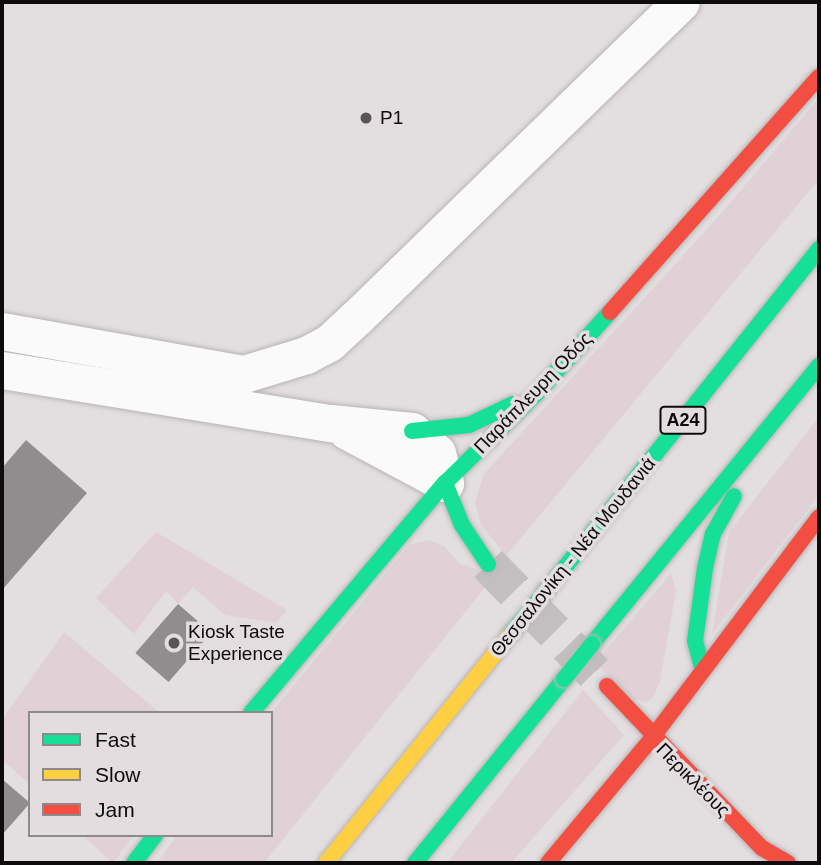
<!DOCTYPE html>
<meta charset="utf-8">
<style>
body{margin:0}
#map{position:relative;width:821px;height:865px;overflow:hidden;background:#e3dee0;font-family:Helvetica,sans-serif}
div>[style]{position:absolute}
.green>*{inset:0;background:#e1d1d7}
.building>*{inset:0;background:#908d8e;transform-origin:0 0}
.secondary-tunnel>*{height:38px;margin-top:-19px;transform-origin:0;background:repeating-linear-gradient(90deg,#c3bec0 0 38px,transparent 0 57px)}
.roads{filter:drop-shadow(0 0 2px #b7b4b5) drop-shadow(0 0 2px #b7b4b5)}
.street>*{height:37px;margin:-18.5px;padding:0 18.5px;transform-origin:18.5px;border-radius:18.5px;background:#fbfafa}
.fast>*{height:16px;margin:-8px;padding:0 8px;transform-origin:8px;border-radius:8px;background:#16e098}
.slow>*{height:16px;margin:-8px;padding:0 8px;transform-origin:8px;border-radius:8px;background:#ffcf43}
.jam>*{height:16px;margin:-8px;padding:0 8px;transform-origin:8px;border-radius:8px;background:#f24e42}
.bridges{filter:drop-shadow(0 0 2px #bbb9ba) drop-shadow(0 0 2px #bbb9ba)}
.fast-bridge>*{height:16px;margin:-8px;padding:0 8px;transform-origin:8px;border-radius:8px;background:#16e098}
.dots>*{width:19px;height:19px;translate:-50% -50%;box-sizing:border-box;border:4px solid #e4dde0;border-radius:50%}
span{translate:-50% -50%;white-space:nowrap;text-align:center;line-height:1.15;-webkit-text-stroke:7px #e4dde0;paint-order:stroke}
.shield-label span{padding:2px 5px;background:#e4dde0;border:2px solid;border-radius:5px;-webkit-text-stroke-width:0}
.shield-label{font-size:18px;color:#0d0b0c;font-weight:700}
.poi-label{font-size:19px;color:#0d0b0c}
.left{translate:0 -50%;text-align:left}
.street-label{font-size:19px;color:#0d0b0c}
.frame{position:absolute;inset:0;border:4px solid #0d0b0c;pointer-events:none}
.legend{position:absolute;left:28px;top:711px;width:245px;height:126px;box-sizing:border-box;background:#e4dde0;border:2px solid #8e898b;margin:0;padding:9px 12px;list-style:none;font-size:21px;color:#0d0b0c}
.legend li{display:flex;align-items:center;gap:14px;height:35px}
.legend b{width:35px;border:2px solid #8e898b}
</style>
<div id="map">
<div class="green">
<div style="clip-path:polygon(819px 98px,819px 179px,506px 556px,481px 525px,475px 502px,484px 474px,718px 217px)"></div>
<div style="clip-path:polygon(819px 417px,819px 495px,712px 634px,729px 532px)"></div>
<div style="clip-path:polygon(156px 532px,287px 610px,276px 623px,225px 615px,193px 587px,178px 604px,166px 591px,134px 634px,96px 598px)"></div>
<div style="clip-path:polygon(429px 540px,444px 546px,459px 563px,494px 576px,264px 863px,157px 863px,177px 835px,271px 835px,271px 713px,409px 545px)"></div>
<div style="clip-path:polygon(671px 573px,676px 591px,660px 681px,653px 698px,646px 702px,632px 698px,595px 663px)"></div>
<div style="clip-path:polygon(64px 632px,160px 713px,30px 713px,30px 785px,2px 759px,2px 720px)"></div>
<div style="clip-path:polygon(583px 690px,624px 735px,511px 863px,447px 863px)"></div>
<div style="clip-path:polygon(82px 835px,134px 835px,113px 863px)"></div>
</div>
<div class="building">
<div style="clip-path:polygon(26px 440px,87px 493px,2px 590px,2px 468px)"></div>
<div style="left:178px;top:604px;width:44px;height:65px;rotate:41deg"></div>
<div style="clip-path:polygon(2px 779px,30px 803px,2px 835px)"></div>
</div>
<div class="secondary-tunnel">
<div style="left:488px;top:564px;width:165px;rotate:45.7deg"></div>
</div>
<div class="roads">
<div class="street">
<div style="left:2px;top:331px;width:246px;rotate:10.1deg"></div>
<div style="left:244px;top:374px;width:65px;rotate:-17deg"></div>
<div style="left:306px;top:355px;width:26px;rotate:-28deg"></div>
<div style="left:329px;top:343px;width:37px;rotate:-43deg"></div>
<div style="left:356px;top:318px;width:453px;rotate:-44.2deg"></div>
<div style="left:2px;top:370px;width:333px;rotate:9.2deg"></div>
<div style="left:331px;top:423px;width:81px;rotate:5.6deg"></div>
<div style="left:412px;top:431px;width:33px;rotate:41deg"></div>
<div style="left:437px;top:453px;width:31px;rotate:75deg"></div>
<div style="left:347px;top:431px;width:111px;rotate:28deg"></div>
</div>
<div class="fast">
<div style="left:412px;top:431px;width:57px;rotate:-6deg"></div>
<div style="left:469px;top:425px;width:49px;rotate:-25.5deg"></div>
<div style="left:445px;top:483px;width:45px;rotate:68deg"></div>
<div style="left:462px;top:525px;width:47px;rotate:56.3deg"></div>
<div style="left:546px;top:591px;width:438px;rotate:-51.4deg"></div>
<div style="left:592px;top:644px;width:359px;rotate:-50.8deg"></div>
<div style="left:702px;top:667px;width:27px;rotate:-105deg"></div>
<div style="left:695px;top:641px;width:74px;rotate:-82.2deg"></div>
<div style="left:705px;top:568px;width:35px;rotate:-77deg"></div>
<div style="left:713px;top:534px;width:43px;rotate:-61.1deg"></div>
<div style="left:251px;top:713px;width:301px;rotate:-49.9deg"></div>
<div style="left:445px;top:483px;width:129px;rotate:-44.4deg"></div>
<div style="left:537px;top:393px;width:109px;rotate:-48deg"></div>
<div style="left:134px;top:863px;width:35px;rotate:-53deg"></div>
<div style="left:415px;top:863px;width:237px;rotate:-51deg"></div>
</div>
<div class="slow">
<div style="left:326px;top:863px;width:298px;rotate:-51.1deg"></div>
</div>
<div class="jam">
<div style="left:610px;top:312px;width:314px;rotate:-48.4deg"></div>
<div style="left:607px;top:686px;width:224px;rotate:46.3deg"></div>
<div style="left:762px;top:848px;width:30px;rotate:30deg"></div>
<div style="left:548px;top:863px;width:163px;rotate:-50.2deg"></div>
<div style="left:652px;top:738px;width:277px;rotate:-52.9deg"></div>
</div>
</div>
<div class="bridges">
<div class="fast-bridge">
<div style="left:513px;top:631px;width:52px;rotate:-50.5deg"></div>
<div style="left:564px;top:679px;width:45px;rotate:-51.3deg"></div>
</div>
</div>
<div class="dots">
<div style="left:366px;top:118px;background:#585556"></div>
<div style="left:174px;top:643px;background:#585556"></div>
</div>
<div class="shield-label">
<span style="left:683px;top:420px">Α24</span>
</div>
<div class="poi-label">
<span class="left" style="left:380px;top:118px">P1</span>
<span class="left" style="left:188px;top:643px">Kiosk Taste<br>Experience</span>
</div>
<div class="street-label">
<span style="left:533px;top:393px;rotate:-46deg">Παράπλευρη Οδός</span>
<span style="left:573px;top:557px;rotate:-51deg">Θεσσαλονίκη - Νέα Μουδανιά</span>
<span style="left:693px;top:780px;rotate:45deg">Περικλέους</span>
</div>
<div class="frame"></div>
<ul class="legend">
<li><b style="height:9px;background:#16e098"></b>Fast</li>
<li><b style="height:9px;background:#ffcf43"></b>Slow</li>
<li><b style="height:9px;background:#f24e42"></b>Jam</li>
</ul>
</div>
